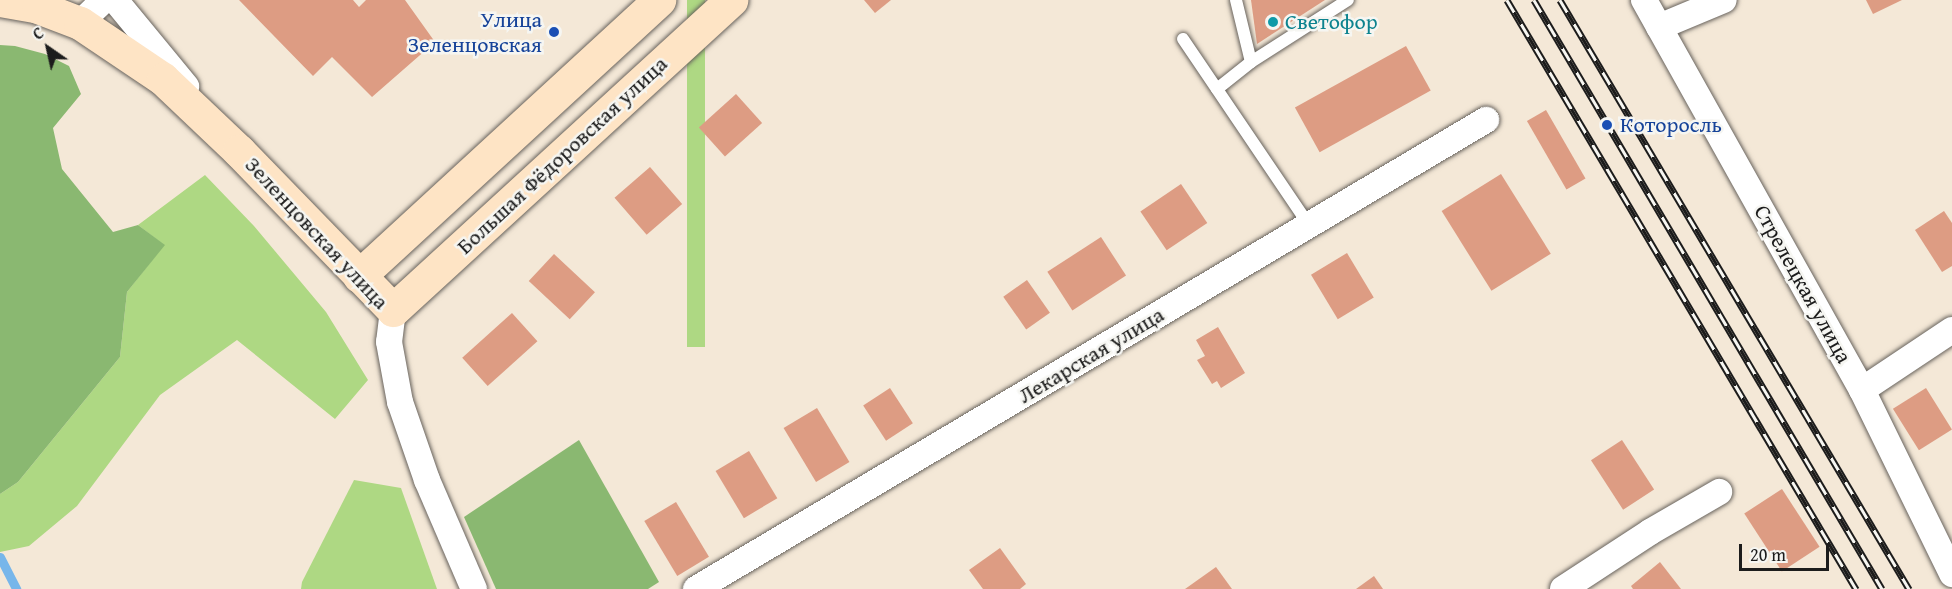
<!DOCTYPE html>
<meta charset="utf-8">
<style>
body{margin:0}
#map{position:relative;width:1952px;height:589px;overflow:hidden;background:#f4e8d7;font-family:"Gentium Book Plus",serif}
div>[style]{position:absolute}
.green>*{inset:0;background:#aed883;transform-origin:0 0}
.forest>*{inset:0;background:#8ab871}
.stream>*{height:9px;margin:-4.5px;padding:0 4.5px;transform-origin:4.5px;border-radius:4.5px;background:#77b6ea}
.building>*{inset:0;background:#dd9c83;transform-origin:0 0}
.roads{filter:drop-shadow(0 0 2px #68635d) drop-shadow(0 0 2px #68635d)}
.lane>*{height:12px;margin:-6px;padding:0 6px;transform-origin:6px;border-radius:6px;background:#fff}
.street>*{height:26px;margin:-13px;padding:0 13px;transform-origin:13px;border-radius:13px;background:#fff}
.secondary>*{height:33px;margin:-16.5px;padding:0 16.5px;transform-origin:16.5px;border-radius:16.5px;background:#fee4c5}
.rail>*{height:7px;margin-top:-3.5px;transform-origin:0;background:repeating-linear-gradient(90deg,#f6f6f2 0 14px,#1c1c1c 0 28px);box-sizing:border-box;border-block:2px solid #1c1c1c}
.dots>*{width:16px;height:16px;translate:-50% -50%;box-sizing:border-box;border:3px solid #f6f6f2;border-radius:50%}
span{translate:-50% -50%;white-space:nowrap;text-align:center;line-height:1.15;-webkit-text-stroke:5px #f6f6f2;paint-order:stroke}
.transit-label{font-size:22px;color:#164399}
.right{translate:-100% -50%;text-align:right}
.left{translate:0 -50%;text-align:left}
.culture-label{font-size:22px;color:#0d838f}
.street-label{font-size:22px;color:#1c1c1c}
.north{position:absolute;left:18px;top:18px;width:60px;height:60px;-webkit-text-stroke:4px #f6f6f2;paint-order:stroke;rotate:326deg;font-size:16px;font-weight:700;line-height:24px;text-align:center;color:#1c1c1c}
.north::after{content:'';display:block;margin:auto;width:21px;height:27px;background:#1c1c1c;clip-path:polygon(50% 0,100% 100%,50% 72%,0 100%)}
.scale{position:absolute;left:1739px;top:544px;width:90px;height:27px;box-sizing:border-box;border:3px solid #1c1c1c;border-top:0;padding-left:8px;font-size:18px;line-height:21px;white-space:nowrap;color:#1c1c1c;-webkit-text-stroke:4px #f6f6f2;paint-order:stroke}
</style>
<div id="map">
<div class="green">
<div style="left:687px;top:0;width:18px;height:347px"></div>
<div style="clip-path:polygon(205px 175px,254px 226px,326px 312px,368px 380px,335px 419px,237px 340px,160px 395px,77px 506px,29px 546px,0 552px,0 494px,18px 482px,120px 357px,127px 292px,164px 245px,138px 225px)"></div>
<div style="clip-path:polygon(354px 480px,401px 488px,437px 589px,301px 589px,302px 582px)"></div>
</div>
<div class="forest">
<div style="clip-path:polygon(0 45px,15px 46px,45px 54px,69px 66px,81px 94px,53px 128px,62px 169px,113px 232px,138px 225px,165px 245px,127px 292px,120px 357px,18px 482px,0 494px)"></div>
<div style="clip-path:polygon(579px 440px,659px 582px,648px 589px,496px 589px,464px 517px)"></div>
</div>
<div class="stream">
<div style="left:0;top:557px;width:36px;rotate:63deg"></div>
</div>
<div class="building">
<div style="clip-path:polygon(239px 0,353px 0,359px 7px,366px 0,405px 0,435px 42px,372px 97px,332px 57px,313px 76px)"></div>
<div style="clip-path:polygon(864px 0,891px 0,875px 13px)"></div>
<div style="clip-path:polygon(1251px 0,1325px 0,1257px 44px)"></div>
<div style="clip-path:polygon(1866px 0,1902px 0,1873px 14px)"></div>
<div style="left:1406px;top:46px;width:51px;height:127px;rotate:61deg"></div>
<div style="left:736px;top:94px;width:39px;height:50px;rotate:48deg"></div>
<div style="left:1546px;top:110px;width:79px;height:22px;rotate:60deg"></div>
<div style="left:650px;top:167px;width:49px;height:47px;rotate:49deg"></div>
<div style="left:1501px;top:174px;width:94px;height:70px;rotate:58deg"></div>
<div style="left:1181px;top:184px;width:47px;height:49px;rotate:56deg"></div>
<div style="clip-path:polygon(1944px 211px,1952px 223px,1952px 266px,1942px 272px,1915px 230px)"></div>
<div style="left:1101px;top:237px;width:46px;height:64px;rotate:57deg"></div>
<div style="left:1347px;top:253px;width:52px;height:42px;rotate:59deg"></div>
<div style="left:554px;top:254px;width:56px;height:37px;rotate:43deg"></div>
<div style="left:1027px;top:280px;width:40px;height:29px;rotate:55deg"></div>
<div style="left:512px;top:313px;width:38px;height:67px;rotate:48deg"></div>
<div style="clip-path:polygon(1218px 327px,1245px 373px,1221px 388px,1217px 381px,1212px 384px,1197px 360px,1205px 356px,1196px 340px)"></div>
<div style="left:890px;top:388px;width:42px;height:32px;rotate:57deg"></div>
<div style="left:1926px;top:388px;width:49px;height:39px;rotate:58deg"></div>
<div style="left:817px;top:408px;width:63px;height:39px;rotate:59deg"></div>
<div style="left:1622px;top:440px;width:59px;height:37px;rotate:57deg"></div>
<div style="left:749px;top:451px;width:55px;height:39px;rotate:59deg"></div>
<div style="left:1782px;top:489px;width:69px;height:45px;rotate:57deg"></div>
<div style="left:676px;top:502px;width:64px;height:37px;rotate:59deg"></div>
<div style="clip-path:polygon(1000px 548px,1026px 584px,1020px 589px,983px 589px,969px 570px)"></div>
<div style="clip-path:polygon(1660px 562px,1681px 589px,1633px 589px,1631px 586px)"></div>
<div style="clip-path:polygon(1216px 567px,1232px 589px,1185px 589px)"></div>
<div style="clip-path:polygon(1374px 576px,1383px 589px,1356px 589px)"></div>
</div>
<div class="roads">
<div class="lane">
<div style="left:1183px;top:39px;width:225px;rotate:55.9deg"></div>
<div style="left:1251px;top:62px;width:115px;rotate:-32.6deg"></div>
<div style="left:1217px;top:89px;width:43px;rotate:-38.5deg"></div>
<div style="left:1251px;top:62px;width:64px;rotate:-103.6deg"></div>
</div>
<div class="street">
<div style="left:115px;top:0;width:112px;rotate:50.5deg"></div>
<div style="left:1644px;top:0;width:447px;rotate:60.8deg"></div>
<div style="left:1862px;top:390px;width:205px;rotate:63.9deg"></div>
<div style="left:80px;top:23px;width:33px;rotate:-44deg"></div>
<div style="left:1659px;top:27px;width:70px;rotate:-22.6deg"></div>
<div style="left:393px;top:310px;width:32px;rotate:97deg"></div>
<div style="left:389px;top:342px;width:61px;rotate:79.6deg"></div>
<div style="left:400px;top:402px;width:83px;rotate:70.9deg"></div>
<div style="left:427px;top:480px;width:119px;rotate:66.7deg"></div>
<div style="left:1862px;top:390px;width:108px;rotate:-33.7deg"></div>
<div style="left:696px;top:589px;width:919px;rotate:-30.7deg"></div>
<div style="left:1563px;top:589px;width:104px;rotate:-33.2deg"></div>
<div style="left:1650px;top:532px;width:80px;rotate:-30.1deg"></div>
</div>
<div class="secondary">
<div style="left:0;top:0;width:39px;rotate:10deg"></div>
<div style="left:38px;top:7px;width:45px;rotate:20.9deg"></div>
<div style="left:80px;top:23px;width:100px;rotate:34deg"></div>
<div style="left:163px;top:79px;width:105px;rotate:43.5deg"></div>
<div style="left:239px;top:151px;width:221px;rotate:45.9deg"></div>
<div style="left:393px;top:310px;width:459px;rotate:-42.5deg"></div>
<div style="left:359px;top:276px;width:408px;rotate:-42.6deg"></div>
</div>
</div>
<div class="rail">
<div style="left:1507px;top:0;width:685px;rotate:59.35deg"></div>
<div style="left:1534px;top:0;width:684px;rotate:59.42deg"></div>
<div style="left:1560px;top:0;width:685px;rotate:59.35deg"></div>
</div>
<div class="dots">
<div style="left:1273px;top:22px;background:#0f9aa8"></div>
<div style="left:554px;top:32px;background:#1a4fb4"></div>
<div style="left:1607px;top:125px;background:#1a4fb4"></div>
</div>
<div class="transit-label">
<span class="right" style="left:542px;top:32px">Улица<br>Зеленцовская</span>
<span class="left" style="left:1620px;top:125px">Которосль</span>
</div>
<div class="culture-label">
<span class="left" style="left:1285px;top:22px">Светофор</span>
</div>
<div class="street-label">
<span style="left:562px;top:155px;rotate:-43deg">Большая Фёдоровская улица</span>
<span style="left:317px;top:233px;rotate:47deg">Зеленцовская улица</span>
<span style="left:1803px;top:284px;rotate:61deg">Стрелецкая улица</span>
<span style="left:1091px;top:355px;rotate:-31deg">Лекарская улица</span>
</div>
<div class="north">С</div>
<div class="scale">20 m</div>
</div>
